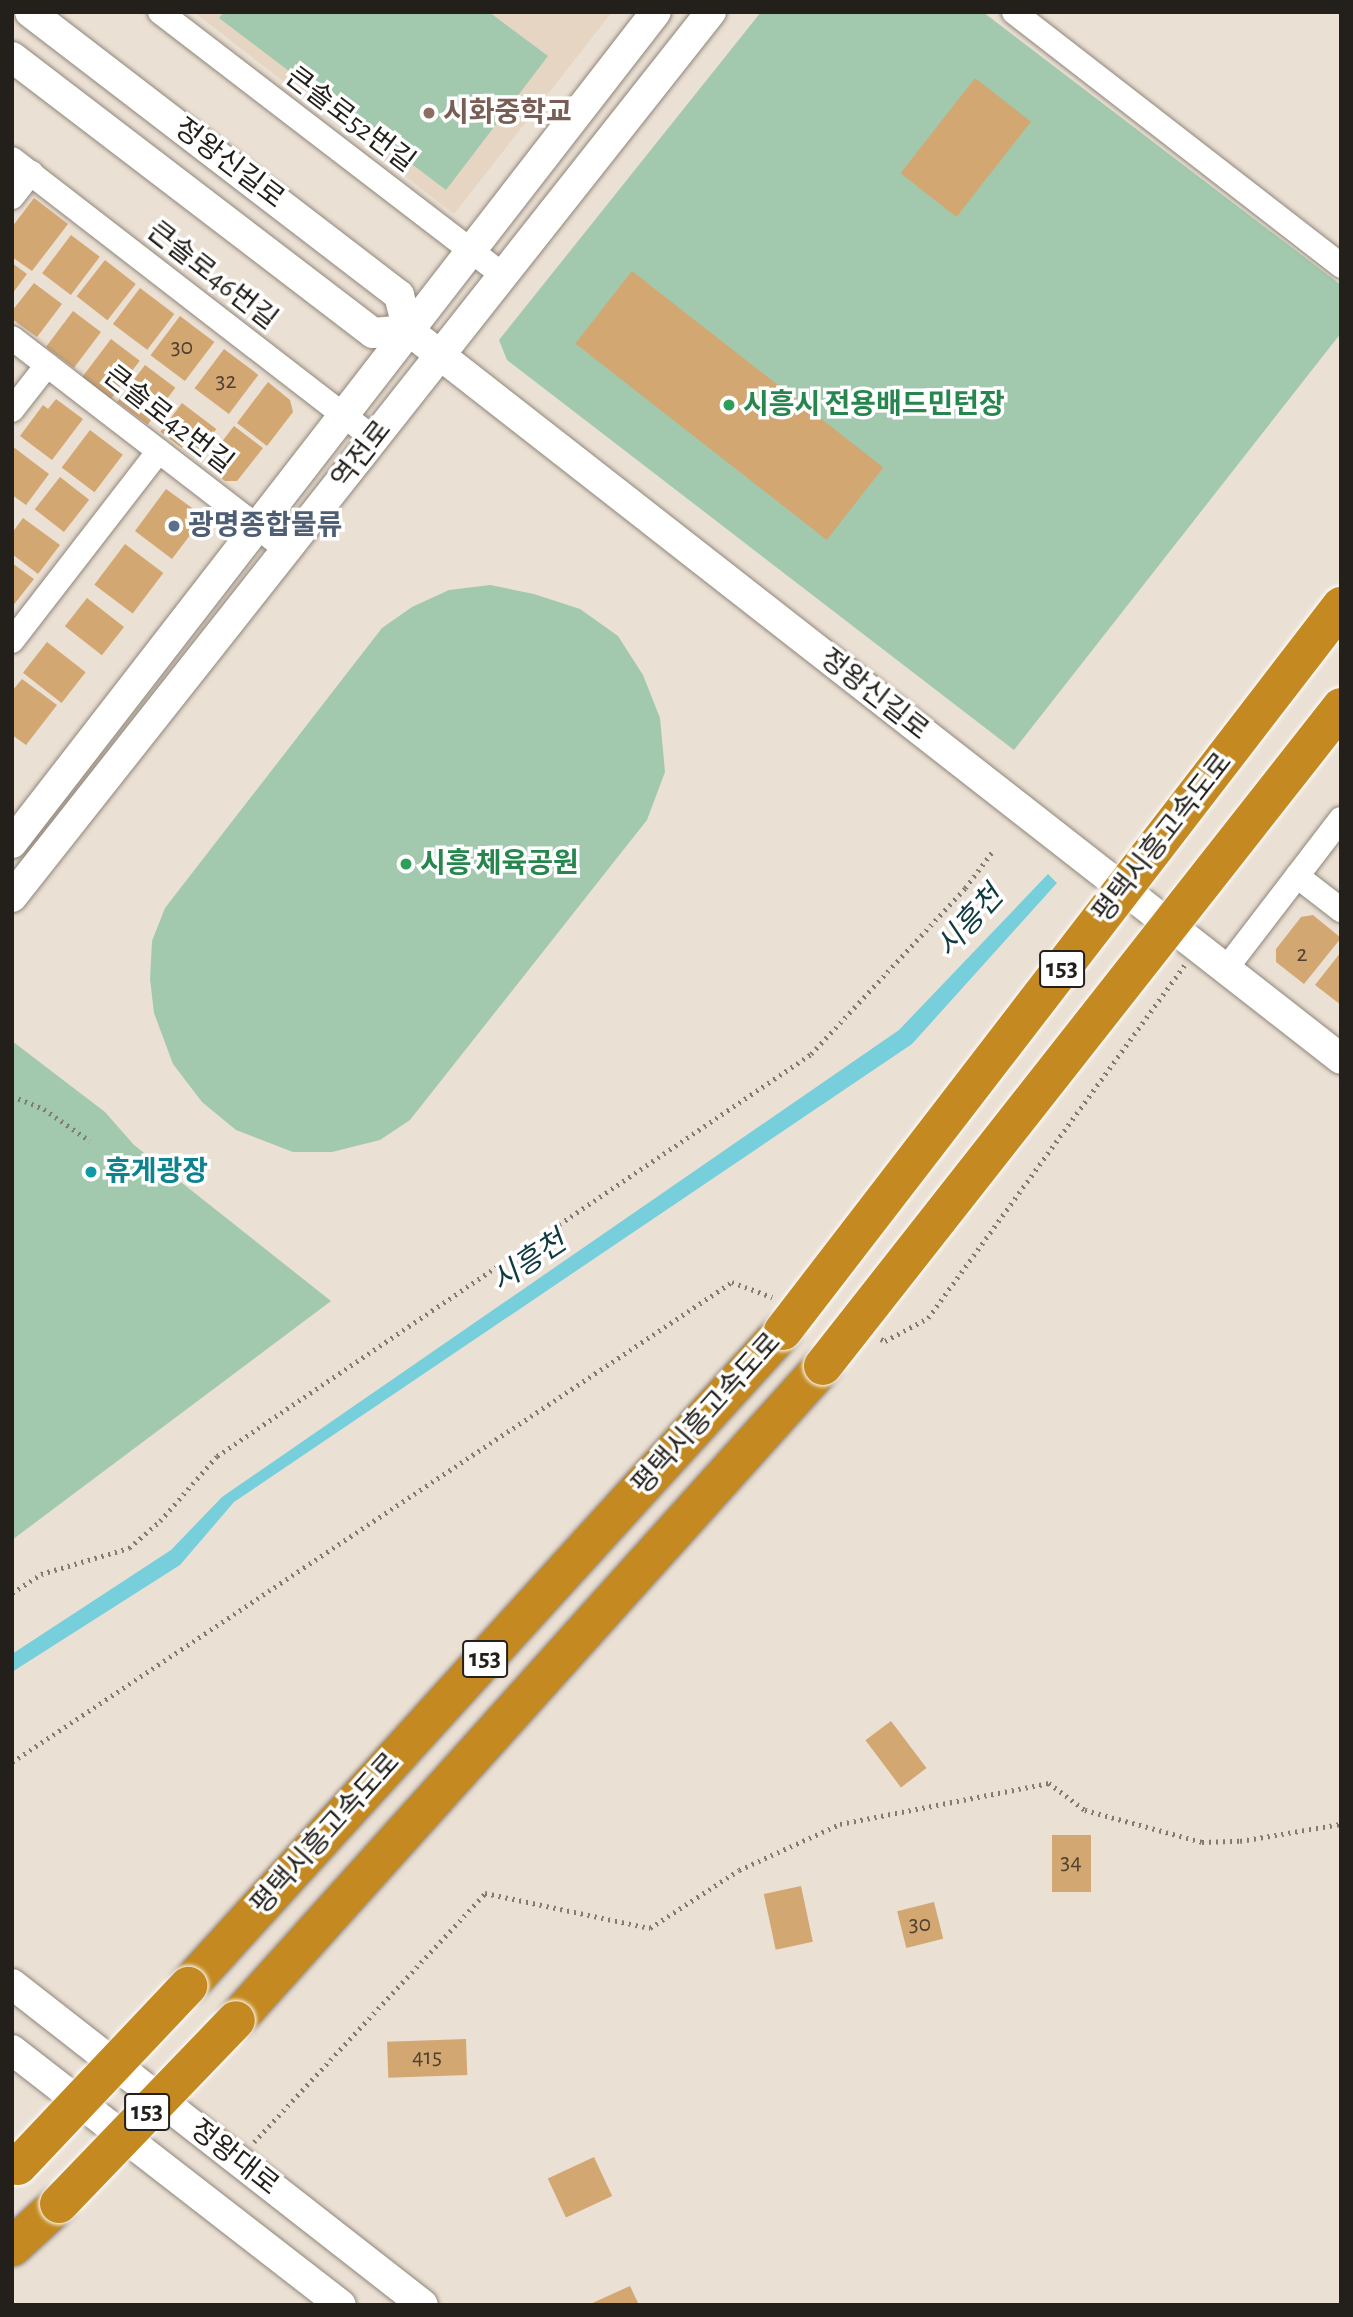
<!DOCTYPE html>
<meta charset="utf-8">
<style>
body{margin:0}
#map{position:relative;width:1353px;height:2317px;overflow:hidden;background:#ebe0d4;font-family:"Alegreya Sans","Noto Sans KR",sans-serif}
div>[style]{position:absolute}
.built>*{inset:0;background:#e5d5c2}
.green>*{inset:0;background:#a2c9ae}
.water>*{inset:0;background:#77cfdc}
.building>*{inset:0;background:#d3a772;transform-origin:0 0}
.path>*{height:4.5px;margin-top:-2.25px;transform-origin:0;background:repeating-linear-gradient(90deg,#827b72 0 2px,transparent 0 7px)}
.roads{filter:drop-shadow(0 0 2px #8f8579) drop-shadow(0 0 2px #8f8579)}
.minor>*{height:24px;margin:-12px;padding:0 12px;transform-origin:12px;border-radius:12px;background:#fff}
.tertiary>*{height:30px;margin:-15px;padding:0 15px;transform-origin:15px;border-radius:15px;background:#fff}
.motorway>*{height:38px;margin:-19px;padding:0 19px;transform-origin:19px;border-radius:19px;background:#c48a21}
.bridges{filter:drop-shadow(0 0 2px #fff) drop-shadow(0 0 2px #fff)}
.motorway-bridge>*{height:38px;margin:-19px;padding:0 19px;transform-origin:19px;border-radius:19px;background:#c48a21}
.dots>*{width:19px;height:19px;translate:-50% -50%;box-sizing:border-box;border:4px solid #fff;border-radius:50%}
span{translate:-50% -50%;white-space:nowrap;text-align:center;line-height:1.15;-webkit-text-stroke:7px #fff;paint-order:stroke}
.number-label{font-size:24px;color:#4f4130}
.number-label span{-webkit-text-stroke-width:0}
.shield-label span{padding:2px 5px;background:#fff;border:2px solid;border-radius:5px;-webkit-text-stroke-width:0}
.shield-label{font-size:26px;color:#231f1a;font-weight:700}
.education-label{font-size:28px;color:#785e54;font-weight:700}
.left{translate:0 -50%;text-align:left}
.street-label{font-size:28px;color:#231f1a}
.leisure-label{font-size:28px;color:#27864d;font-weight:700}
.service-label{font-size:28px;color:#4e5e75;font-weight:700}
.culture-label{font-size:28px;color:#0d838f;font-weight:700}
.water-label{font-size:30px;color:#103a40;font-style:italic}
.frame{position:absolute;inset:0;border:14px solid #231f1a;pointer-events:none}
</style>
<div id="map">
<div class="built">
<div style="clip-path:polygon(194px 12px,612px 12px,454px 214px)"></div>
</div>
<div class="green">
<div style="clip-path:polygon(224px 12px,489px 12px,548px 56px,446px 190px,219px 18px)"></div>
<div style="clip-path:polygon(761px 12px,983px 12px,1341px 285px,1341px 333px,1014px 750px,507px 360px,499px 340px)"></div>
<div style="clip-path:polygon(490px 585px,534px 594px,580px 609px,618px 636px,643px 675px,660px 718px,665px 772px,647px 820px,410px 1120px,380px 1140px,332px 1152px,293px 1152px,236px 1130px,202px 1102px,173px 1064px,154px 1013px,150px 979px,152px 941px,165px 908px,382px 628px,412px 607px,449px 590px)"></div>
<div style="clip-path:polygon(12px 1041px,105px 1112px,134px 1145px,331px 1301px,12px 1540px)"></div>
</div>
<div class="water">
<div style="clip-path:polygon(1048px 874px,1057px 883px,912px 1044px,234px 1502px,180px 1565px,12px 1672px,12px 1654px,171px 1550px,222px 1497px,899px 1030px)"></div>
</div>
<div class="building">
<div style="left:975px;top:78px;width:71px;height:121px;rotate:38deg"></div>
<div style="clip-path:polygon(34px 198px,68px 224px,32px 271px,12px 257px,12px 227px)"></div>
<div style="left:71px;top:235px;width:36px;height:48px;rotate:37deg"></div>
<div style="left:105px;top:260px;width:39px;height:46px;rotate:38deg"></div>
<div style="clip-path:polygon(12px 263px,27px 274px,12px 294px)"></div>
<div style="left:632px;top:271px;width:319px;height:92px;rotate:38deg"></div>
<div style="clip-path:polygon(34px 283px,62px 304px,37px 337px,12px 319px,12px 311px)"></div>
<div style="left:140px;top:288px;width:43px;height:45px;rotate:37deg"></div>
<div style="left:73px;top:311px;width:35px;height:45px;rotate:37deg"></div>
<div style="left:180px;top:316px;width:43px;height:49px;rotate:37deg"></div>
<div style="left:111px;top:339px;width:36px;height:48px;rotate:37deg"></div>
<div style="left:224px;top:349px;width:43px;height:49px;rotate:37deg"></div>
<div style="left:145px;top:365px;width:38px;height:46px;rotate:37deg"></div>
<div style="clip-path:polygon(268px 382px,290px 400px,293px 412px,267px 446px,237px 423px)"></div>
<div style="clip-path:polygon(56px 399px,83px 419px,52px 460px,20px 436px,43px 405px,48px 409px)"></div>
<div style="left:182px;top:403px;width:43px;height:36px;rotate:37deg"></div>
<div style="clip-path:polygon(234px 426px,263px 448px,237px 481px,225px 481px,204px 465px)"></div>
<div style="left:90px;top:430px;width:41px;height:47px;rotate:37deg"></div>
<div style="clip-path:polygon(12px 446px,49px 474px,26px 505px,12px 495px)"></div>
<div style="left:60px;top:477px;width:37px;height:41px;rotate:38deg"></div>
<div style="clip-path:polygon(166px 489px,199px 513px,200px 522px,172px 559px,135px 531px)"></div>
<div style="clip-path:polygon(23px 518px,60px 545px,38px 574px,12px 554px,12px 533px)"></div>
<div style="left:125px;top:544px;width:48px;height:51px;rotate:37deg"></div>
<div style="clip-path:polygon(12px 563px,34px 579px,12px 607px)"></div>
<div style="left:87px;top:598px;width:47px;height:36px;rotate:38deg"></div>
<div style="left:47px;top:642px;width:49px;height:39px;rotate:38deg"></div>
<div style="clip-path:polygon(22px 679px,57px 705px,26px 745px,12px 735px,12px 691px)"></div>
<div style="clip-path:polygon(1313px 915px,1341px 938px,1304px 984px,1276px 962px,1276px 949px,1301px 917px)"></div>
<div style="clip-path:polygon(1341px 952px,1341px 1005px,1315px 985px)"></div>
<div style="left:891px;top:1721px;width:59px;height:32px;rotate:53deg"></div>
<div style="left:1052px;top:1835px;width:39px;height:57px"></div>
<div style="left:801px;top:1886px;width:57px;height:38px;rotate:78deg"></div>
<div style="left:934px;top:1902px;width:38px;height:38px;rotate:76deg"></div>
<div style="left:466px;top:2039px;width:36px;height:79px;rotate:88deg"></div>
<div style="left:594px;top:2157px;width:43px;height:51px;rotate:65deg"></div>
<div style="clip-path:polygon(630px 2286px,639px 2305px,588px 2305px)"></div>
</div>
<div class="path">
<div style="left:12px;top:1096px;width:35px;rotate:22deg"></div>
<div style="left:44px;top:1109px;width:56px;rotate:34.8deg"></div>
<div style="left:881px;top:1339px;width:4px;rotate:27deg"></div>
<div style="left:885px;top:1341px;width:49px;rotate:-28.1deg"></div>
<div style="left:928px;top:1318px;width:436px;rotate:-54deg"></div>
<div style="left:12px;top:1593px;width:35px;rotate:-33deg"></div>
<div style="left:41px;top:1574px;width:92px;rotate:-16.5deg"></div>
<div style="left:129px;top:1548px;width:41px;rotate:-41.1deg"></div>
<div style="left:160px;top:1521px;width:86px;rotate:-48.8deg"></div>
<div style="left:217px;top:1456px;width:717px;rotate:-34.09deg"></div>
<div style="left:811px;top:1054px;width:226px;rotate:-47.1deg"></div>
<div style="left:965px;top:888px;width:45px;rotate:-53.1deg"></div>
<div style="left:12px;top:1762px;width:865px;rotate:-33.69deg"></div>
<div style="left:732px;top:1282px;width:43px;rotate:20.6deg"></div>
<div style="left:254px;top:2142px;width:340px;rotate:-47.1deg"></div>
<div style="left:485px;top:1893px;width:169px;rotate:12deg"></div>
<div style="left:650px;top:1928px;width:106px;rotate:-33.1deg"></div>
<div style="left:739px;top:1870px;width:111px;rotate:-24.5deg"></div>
<div style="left:840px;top:1824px;width:213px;rotate:-11.1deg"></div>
<div style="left:1049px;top:1783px;width:45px;rotate:36.9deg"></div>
<div style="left:1085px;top:1810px;width:121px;rotate:15.3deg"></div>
<div style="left:1202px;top:1842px;width:38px;rotate:-2deg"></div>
<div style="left:1240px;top:1841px;width:102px;rotate:-9.6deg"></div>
</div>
<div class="roads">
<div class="minor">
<div style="left:160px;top:12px;width:434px;rotate:37.5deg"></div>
<div style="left:1014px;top:12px;width:414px;rotate:37.8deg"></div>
<div style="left:12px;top:159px;width:458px;rotate:37.7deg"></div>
<div style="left:12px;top:197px;width:31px;rotate:-52deg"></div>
<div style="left:12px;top:338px;width:347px;rotate:37.6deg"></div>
<div style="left:12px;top:410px;width:57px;rotate:-52.1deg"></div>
<div style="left:12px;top:641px;width:240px;rotate:-52.3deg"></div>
<div style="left:1297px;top:876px;width:56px;rotate:37.7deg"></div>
<div style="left:1225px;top:970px;width:190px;rotate:-52.5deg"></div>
</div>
<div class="tertiary">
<div style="left:30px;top:12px;width:465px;rotate:37.5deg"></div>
<div style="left:399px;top:295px;width:36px;rotate:76deg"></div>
<div style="left:408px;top:330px;width:1184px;rotate:38deg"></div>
<div style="left:12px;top:57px;width:454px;rotate:37.4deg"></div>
<div style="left:373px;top:333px;width:35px;rotate:-5deg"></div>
<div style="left:12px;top:843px;width:1051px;rotate:-52.23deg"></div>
<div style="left:12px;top:897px;width:1128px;rotate:-51.7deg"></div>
<div style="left:12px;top:1984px;width:521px;rotate:37.99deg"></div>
<div style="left:12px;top:2050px;width:416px;rotate:37.8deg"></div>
</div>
<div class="motorway">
<div style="left:188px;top:1986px;width:885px;rotate:-47.75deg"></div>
<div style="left:236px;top:2020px;width:879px;rotate:-48.09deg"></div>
<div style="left:12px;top:2247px;width:64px;rotate:-42.5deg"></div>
</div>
</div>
<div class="bridges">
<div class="motorway-bridge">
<div style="left:783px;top:1331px;width:915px;rotate:-52.42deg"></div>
<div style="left:823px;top:1366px;width:838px;rotate:-51.83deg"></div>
<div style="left:18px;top:2166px;width:248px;rotate:-46.6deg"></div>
<div style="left:59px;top:2204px;width:255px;rotate:-46.1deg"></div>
</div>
</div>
<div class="dots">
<div style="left:429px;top:113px;background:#8d6e63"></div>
<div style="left:729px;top:405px;background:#2e9e5b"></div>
<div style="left:174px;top:526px;background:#5c6f8a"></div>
<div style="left:406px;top:864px;background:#2e9e5b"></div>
<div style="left:91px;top:1172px;background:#0f9aa8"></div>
</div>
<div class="number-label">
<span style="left:182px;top:348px">30</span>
<span style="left:226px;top:382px">32</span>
<span style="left:1302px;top:955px">2</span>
<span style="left:1071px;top:1863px">34</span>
<span style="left:920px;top:1925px">30</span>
<span style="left:427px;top:2058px">415</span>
</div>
<div class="shield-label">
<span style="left:1062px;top:969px">153</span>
<span style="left:485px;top:1659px">153</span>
<span style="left:147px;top:2112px">153</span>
</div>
<div class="education-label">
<span class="left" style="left:443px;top:113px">시화중학교</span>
</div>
<div class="street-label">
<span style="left:350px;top:120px;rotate:37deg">큰솔로52번길</span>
<span style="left:229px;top:164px;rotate:37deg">정왕신길로</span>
<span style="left:212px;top:276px;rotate:38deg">큰솔로46번길</span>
<span style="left:168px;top:420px;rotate:38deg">큰솔로42번길</span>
<span style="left:362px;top:455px;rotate:-52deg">역전로</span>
<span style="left:874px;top:695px;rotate:38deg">정왕신길로</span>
<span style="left:1163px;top:838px;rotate:-52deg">평택시흥고속도로</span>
<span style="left:707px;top:1414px;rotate:-48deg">평택시흥고속도로</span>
<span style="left:326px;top:1834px;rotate:-48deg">평택시흥고속도로</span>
<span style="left:234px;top:2158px;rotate:38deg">정왕대로</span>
</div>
<div class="leisure-label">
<span class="left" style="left:743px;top:405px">시흥시 전용배드민턴장</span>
<span class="left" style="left:420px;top:864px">시흥 체육공원</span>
</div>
<div class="service-label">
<span class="left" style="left:188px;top:526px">광명종합물류</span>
</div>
<div class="culture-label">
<span class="left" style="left:105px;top:1172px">휴게광장</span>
</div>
<div class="water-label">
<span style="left:970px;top:922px;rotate:-48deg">시흥천</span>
<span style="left:529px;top:1262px;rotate:-34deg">시흥천</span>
</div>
<div class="frame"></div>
</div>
